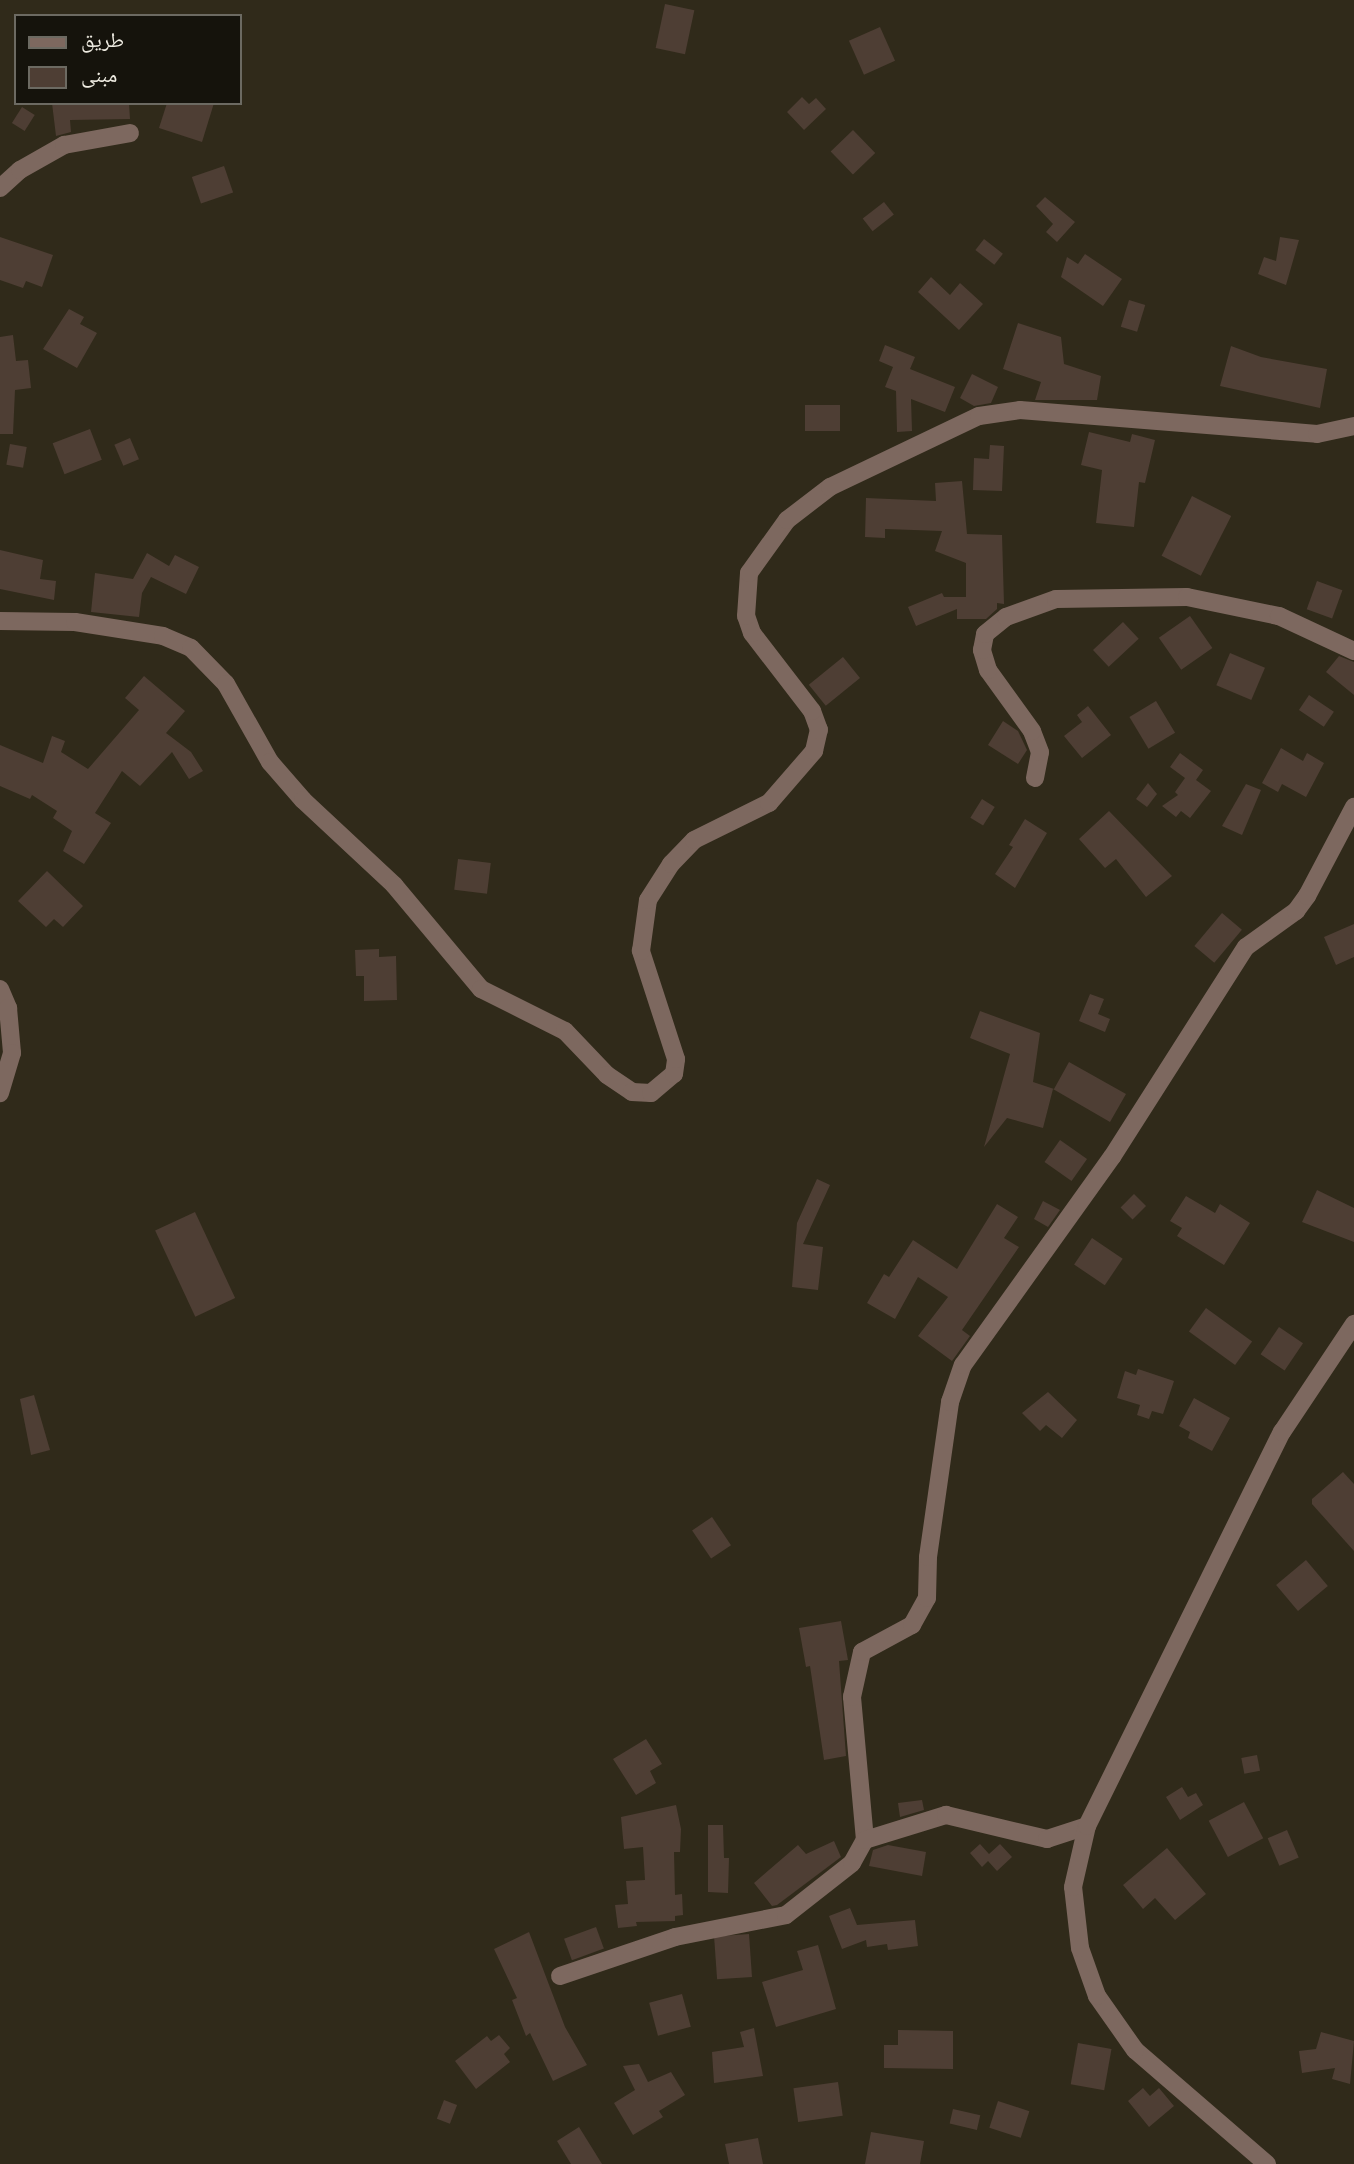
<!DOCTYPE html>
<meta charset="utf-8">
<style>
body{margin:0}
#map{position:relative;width:1354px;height:2164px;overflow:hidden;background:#302a1a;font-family:Mulish,"Noto Naskh Arabic",sans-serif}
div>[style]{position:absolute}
.building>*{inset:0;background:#4e3e34;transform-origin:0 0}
.minor>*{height:18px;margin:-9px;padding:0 9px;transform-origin:9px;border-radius:9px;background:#7d685f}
.tertiary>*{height:18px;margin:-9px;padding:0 9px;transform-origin:9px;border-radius:9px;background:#7d685f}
span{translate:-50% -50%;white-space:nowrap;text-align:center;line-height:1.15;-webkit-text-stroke:5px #15130c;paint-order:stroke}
.legend{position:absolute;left:14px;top:14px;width:228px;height:91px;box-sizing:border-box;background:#15130c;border:2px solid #6c6a62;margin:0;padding:9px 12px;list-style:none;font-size:21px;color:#efece2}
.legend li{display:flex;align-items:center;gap:14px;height:35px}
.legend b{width:35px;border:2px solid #6c6a62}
</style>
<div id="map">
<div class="building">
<div style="left:665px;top:4px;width:30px;height:45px;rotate:12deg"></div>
<div style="left:880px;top:27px;width:37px;height:34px;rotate:66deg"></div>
<div style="clip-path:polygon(802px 97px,809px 104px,816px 98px,826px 109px,804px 130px,787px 112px)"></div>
<div style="clip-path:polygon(52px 103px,129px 103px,130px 119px,70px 120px,71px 132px,56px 136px)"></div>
<div style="clip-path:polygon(167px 103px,214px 103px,202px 142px,159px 128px)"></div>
<div style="left:22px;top:107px;width:15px;height:19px;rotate:32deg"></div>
<div style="left:853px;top:130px;width:32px;height:31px;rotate:46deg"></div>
<div style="left:224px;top:166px;width:28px;height:34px;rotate:71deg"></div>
<div style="clip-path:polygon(1045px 197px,1075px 222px,1057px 242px,1046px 232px,1053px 224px,1036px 206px)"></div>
<div style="left:884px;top:202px;width:16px;height:27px;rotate:52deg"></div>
<div style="clip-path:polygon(0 237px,53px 255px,42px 287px,26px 281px,23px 288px,0 280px)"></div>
<div style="clip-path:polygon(1280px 237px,1299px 240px,1286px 285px,1258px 274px,1264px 257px,1276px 261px)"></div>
<div style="left:984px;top:239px;width:24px;height:14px;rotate:38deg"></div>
<div style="clip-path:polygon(1085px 254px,1122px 279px,1103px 306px,1061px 277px,1067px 257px,1078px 264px)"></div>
<div style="clip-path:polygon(931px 277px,950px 295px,960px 283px,983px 304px,959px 330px,918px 292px)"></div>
<div style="left:1129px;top:300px;width:17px;height:28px;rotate:17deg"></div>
<div style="clip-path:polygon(69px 309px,84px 317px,80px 324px,97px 333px,77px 368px,43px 349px)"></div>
<div style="clip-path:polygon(1018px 323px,1061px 337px,1064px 364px,1101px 376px,1097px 400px,1035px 400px,1041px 382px,1003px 369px)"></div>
<div style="clip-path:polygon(13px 335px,16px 361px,28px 360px,31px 388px,15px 390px,13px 434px,0 434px,0 337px)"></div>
<div style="clip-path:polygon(885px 345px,915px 357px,910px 369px,955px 387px,945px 412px,911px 399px,912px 431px,897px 432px,896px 391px,885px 387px,893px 367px,879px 361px)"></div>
<div style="clip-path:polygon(1231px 346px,1261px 357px,1327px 369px,1320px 408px,1220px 386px)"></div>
<div style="clip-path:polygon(972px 374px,998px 387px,991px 403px,974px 406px,960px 398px)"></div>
<div style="left:805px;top:405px;width:35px;height:26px"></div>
<div style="left:90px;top:429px;width:33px;height:40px;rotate:69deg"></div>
<div style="clip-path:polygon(1089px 432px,1130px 442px,1132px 434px,1155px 440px,1145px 483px,1139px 482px,1134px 527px,1096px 523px,1102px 470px,1081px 465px)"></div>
<div style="left:130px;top:438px;width:23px;height:17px;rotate:67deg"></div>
<div style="left:10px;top:444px;width:17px;height:21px;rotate:10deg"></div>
<div style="clip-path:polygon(990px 445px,1004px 446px,1002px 491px,973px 490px,974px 458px,989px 459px)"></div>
<div style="clip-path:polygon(962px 481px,967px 534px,1002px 535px,1004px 604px,997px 603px,997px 609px,986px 619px,957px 619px,957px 609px,916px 626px,908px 607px,942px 593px,944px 597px,966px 597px,966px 563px,935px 551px,942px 531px,885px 529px,885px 538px,865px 537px,866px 498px,936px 501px,935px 483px)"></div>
<div style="left:1192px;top:496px;width:44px;height:67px;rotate:27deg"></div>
<div style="clip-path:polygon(0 550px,43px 560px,40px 579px,56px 581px,54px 600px,0 589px)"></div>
<div style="clip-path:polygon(147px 553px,169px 566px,175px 555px,199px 567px,186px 594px,151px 577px,142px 593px,139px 617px,91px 612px,95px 573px,133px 579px)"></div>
<div style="left:1317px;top:581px;width:27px;height:30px;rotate:20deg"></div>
<div style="left:1190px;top:616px;width:39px;height:38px;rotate:55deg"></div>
<div style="left:1123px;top:622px;width:23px;height:41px;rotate:47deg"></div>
<div style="left:1230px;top:653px;width:38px;height:35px;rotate:23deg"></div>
<div style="clip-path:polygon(1339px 656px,1354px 662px,1354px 695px,1326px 672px)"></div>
<div style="left:843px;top:657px;width:27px;height:44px;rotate:51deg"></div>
<div style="clip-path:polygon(144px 676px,185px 711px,166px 733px,191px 752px,203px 771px,189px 779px,172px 752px,140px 786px,122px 771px,95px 813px,111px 823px,84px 864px,63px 851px,72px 831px,53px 818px,57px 811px,32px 795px,30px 799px,0 786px,0 745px,43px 763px,52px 736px,65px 741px,61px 752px,88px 769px,139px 710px,125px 698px)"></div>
<div style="left:1309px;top:695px;width:30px;height:18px;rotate:34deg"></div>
<div style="left:1156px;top:701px;width:37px;height:31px;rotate:59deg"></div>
<div style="clip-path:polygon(1088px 706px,1111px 735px,1082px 758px,1064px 736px,1082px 722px,1077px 715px)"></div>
<div style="clip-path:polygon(1003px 721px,1018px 731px,1027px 750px,1018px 764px,988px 745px)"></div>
<div style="clip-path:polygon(1281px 748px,1303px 761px,1307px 753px,1324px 763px,1306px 797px,1282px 784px,1278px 792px,1262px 783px)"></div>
<div style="clip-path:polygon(1180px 753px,1203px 770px,1196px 780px,1211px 791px,1190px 818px,1181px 811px,1176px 817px,1162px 806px,1178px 795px,1175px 792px,1185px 778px,1170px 767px)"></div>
<div style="clip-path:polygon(1148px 783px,1157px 794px,1147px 807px,1136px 799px)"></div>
<div style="clip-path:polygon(1246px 784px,1261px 790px,1242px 835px,1222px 826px)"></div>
<div style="left:982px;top:799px;width:15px;height:22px;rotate:32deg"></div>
<div style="clip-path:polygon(1109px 811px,1172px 876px,1146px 897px,1116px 859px,1105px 868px,1079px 839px)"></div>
<div style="clip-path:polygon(1025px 819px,1047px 833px,1015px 888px,995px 874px,1013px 847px,1009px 845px)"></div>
<div style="left:458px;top:859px;width:33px;height:31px;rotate:7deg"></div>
<div style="clip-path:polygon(47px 871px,83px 906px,63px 927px,54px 919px,46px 927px,18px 901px)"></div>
<div style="left:1222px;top:913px;width:26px;height:43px;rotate:40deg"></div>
<div style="clip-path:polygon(1354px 924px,1354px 957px,1336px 965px,1324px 937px)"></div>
<div style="clip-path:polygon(379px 949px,379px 957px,396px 956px,397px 1000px,364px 1001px,364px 976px,356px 976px,355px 950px)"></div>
<div style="clip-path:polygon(1090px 994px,1104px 999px,1098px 1014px,1110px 1019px,1105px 1032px,1079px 1021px)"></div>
<div style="clip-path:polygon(980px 1011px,1040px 1033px,1033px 1082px,1054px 1089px,1069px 1062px,1126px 1094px,1110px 1122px,1053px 1089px,1043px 1128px,1007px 1118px,984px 1147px,1010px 1054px,970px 1038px)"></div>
<div style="left:1060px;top:1140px;width:33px;height:27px;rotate:35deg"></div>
<div style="clip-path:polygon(817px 1179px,830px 1185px,803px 1244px,823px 1247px,818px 1290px,792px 1287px,797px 1223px)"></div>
<div style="clip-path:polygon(1317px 1190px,1354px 1208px,1354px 1242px,1302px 1222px)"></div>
<div style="left:1134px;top:1194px;width:17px;height:19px;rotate:45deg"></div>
<div style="clip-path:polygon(1186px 1196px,1215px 1213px,1220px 1204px,1250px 1223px,1224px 1265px,1177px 1236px,1182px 1228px,1170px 1221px)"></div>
<div style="clip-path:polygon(1043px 1201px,1060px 1210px,1048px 1227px,1034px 1219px)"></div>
<div style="clip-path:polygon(997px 1204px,1018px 1217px,1004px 1238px,1019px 1247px,962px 1330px,970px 1336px,952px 1361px,918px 1336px,948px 1297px,918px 1277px,895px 1319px,867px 1303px,884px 1274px,889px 1277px,913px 1240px,957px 1269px)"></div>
<div style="left:195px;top:1212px;width:95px;height:44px;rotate:65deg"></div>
<div style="left:1092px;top:1238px;width:37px;height:32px;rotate:34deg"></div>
<div style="left:1206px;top:1308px;width:57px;height:29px;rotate:36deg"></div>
<div style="left:1279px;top:1327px;width:29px;height:33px;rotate:34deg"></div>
<div style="clip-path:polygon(1138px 1369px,1174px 1381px,1163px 1414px,1152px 1411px,1149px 1419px,1137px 1415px,1140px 1405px,1117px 1398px,1125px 1371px,1136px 1375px)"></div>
<div style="clip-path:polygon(1048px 1392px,1077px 1420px,1062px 1438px,1046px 1425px,1040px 1431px,1022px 1413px)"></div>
<div style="clip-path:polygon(34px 1395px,50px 1450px,31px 1455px,20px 1399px)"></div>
<div style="clip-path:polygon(1194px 1398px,1230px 1418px,1212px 1451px,1188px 1438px,1190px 1432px,1179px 1426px)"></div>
<div style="clip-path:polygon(1343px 1472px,1354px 1484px,1354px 1551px,1312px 1504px,1312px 1499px)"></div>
<div style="left:712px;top:1517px;width:34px;height:24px;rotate:56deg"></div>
<div style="left:1306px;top:1560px;width:34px;height:39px;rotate:50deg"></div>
<div style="clip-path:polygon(841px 1621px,848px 1660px,839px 1661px,846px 1756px,824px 1760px,810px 1666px,806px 1667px,799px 1628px)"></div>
<div style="clip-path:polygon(646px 1739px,662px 1764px,650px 1771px,656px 1783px,636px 1795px,613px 1759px)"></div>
<div style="left:1257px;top:1755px;width:16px;height:16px;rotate:79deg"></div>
<div style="clip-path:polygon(1182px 1787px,1188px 1797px,1196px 1793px,1203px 1805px,1180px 1820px,1166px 1797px)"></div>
<div style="clip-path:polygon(922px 1800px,924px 1810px,900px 1817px,898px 1803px)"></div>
<div style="left:1244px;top:1802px;width:41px;height:40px;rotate:62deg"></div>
<div style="clip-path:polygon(676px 1805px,681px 1829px,680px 1852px,674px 1852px,675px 1895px,682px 1894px,683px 1915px,675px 1916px,675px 1921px,636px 1922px,637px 1926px,618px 1928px,615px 1905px,628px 1904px,626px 1881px,645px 1880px,643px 1847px,624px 1849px,621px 1817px)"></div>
<div style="clip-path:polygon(708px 1825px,723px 1825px,724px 1858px,729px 1858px,728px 1893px,708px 1892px)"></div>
<div style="left:1287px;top:1830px;width:30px;height:21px;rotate:67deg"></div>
<div style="clip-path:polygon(834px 1841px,841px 1857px,777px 1905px,772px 1906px,754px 1883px,798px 1845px,806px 1854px)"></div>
<div style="clip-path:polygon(980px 1844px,989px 1854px,1000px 1844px,1012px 1857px,997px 1871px,988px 1861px,982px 1867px,970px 1853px)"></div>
<div style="clip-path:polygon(888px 1845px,926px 1852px,922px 1876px,869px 1866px,873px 1850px)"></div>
<div style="clip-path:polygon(1167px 1848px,1206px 1894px,1175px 1920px,1155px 1898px,1143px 1909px,1123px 1885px)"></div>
<div style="clip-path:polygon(850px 1908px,857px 1925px,915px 1920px,918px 1946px,888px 1950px,887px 1944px,867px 1947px,866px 1940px,842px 1949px,829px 1916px)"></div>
<div style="left:596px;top:1927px;width:23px;height:34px;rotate:70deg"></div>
<div style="clip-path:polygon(529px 1932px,565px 2027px,587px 2065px,553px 2081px,530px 2033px,526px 2036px,512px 2000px,517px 1998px,494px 1949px)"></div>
<div style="left:749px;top:1934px;width:43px;height:35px;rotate:86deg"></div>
<div style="clip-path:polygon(818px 1945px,836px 2009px,776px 2027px,762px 1982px,803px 1970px,797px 1951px)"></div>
<div style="left:682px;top:1994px;width:34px;height:34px;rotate:75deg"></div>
<div style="clip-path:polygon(754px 2028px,763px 2076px,714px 2083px,712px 2052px,744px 2047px,740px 2032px)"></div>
<div style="clip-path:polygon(898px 2030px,953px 2031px,953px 2069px,884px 2068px,884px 2045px,898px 2045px)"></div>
<div style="clip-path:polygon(1321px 2032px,1354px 2041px,1350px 2084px,1332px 2079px,1335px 2068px,1302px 2073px,1299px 2051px,1316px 2049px)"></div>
<div style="clip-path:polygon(499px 2035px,510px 2048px,504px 2054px,510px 2062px,476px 2089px,455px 2061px,487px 2036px,491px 2041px)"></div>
<div style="left:1078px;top:2043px;width:34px;height:42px;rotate:10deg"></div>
<div style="clip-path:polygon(639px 2064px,648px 2082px,671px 2072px,685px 2095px,659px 2111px,663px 2117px,633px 2135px,614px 2103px,635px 2090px,623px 2066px)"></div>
<div style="left:838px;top:2082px;width:34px;height:45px;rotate:82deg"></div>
<div style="clip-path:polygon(1143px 2088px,1150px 2096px,1159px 2088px,1174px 2106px,1149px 2127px,1128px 2101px)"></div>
<div style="left:444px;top:2100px;width:14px;height:20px;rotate:21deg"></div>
<div style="left:998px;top:2101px;width:33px;height:28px;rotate:18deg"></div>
<div style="left:953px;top:2109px;width:28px;height:15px;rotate:13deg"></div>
<div style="clip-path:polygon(579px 2127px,602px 2164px,571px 2164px,557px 2141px)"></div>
<div style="clip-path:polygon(871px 2132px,924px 2141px,920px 2164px,865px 2164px)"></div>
<div style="clip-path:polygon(758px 2138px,763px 2164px,729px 2164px,725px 2144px)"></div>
</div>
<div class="minor">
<div style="left:0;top:188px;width:27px;rotate:-42deg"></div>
<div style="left:20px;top:170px;width:51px;rotate:-29.6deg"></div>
<div style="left:64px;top:145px;width:67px;rotate:-10.3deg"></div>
<div style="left:0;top:621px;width:75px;rotate:0.8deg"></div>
<div style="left:75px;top:622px;width:89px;rotate:9deg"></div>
<div style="left:163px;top:636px;width:30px;rotate:23deg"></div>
<div style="left:191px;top:648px;width:50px;rotate:45.8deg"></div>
<div style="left:226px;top:684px;width:90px;rotate:60.6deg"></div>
<div style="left:270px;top:762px;width:50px;rotate:49deg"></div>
<div style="left:303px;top:800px;width:125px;rotate:43deg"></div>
<div style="left:394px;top:885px;width:136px;rotate:50.1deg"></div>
<div style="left:481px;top:989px;width:94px;rotate:26.6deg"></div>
<div style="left:565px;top:1031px;width:61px;rotate:46.3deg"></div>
<div style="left:607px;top:1075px;width:30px;rotate:34deg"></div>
<div style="left:632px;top:1092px;width:19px;rotate:3deg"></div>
<div style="left:651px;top:1093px;width:30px;rotate:-40deg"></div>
<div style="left:674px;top:1074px;width:15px;rotate:-82deg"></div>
<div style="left:676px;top:1059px;width:114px;rotate:-108deg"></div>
<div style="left:641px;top:951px;width:51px;rotate:-82.2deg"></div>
<div style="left:648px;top:900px;width:43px;rotate:-57.4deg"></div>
<div style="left:671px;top:864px;width:33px;rotate:-46deg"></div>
<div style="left:694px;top:840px;width:84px;rotate:-26.3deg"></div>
<div style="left:769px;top:803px;width:69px;rotate:-49.1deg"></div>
<div style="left:814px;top:751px;width:22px;rotate:-77deg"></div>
<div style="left:819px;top:730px;width:20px;rotate:-110deg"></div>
<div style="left:812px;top:711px;width:98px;rotate:-127.6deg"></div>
<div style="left:752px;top:633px;width:18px;rotate:-109deg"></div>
<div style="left:746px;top:616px;width:43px;rotate:-86deg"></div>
<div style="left:749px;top:573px;width:65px;rotate:-54.4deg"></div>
<div style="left:787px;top:520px;width:54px;rotate:-37.5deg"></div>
<div style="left:830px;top:487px;width:165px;rotate:-25.5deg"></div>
<div style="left:979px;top:416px;width:41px;rotate:-8.3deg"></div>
<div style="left:1020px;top:410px;width:298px;rotate:4.6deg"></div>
<div style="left:1317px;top:434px;width:38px;rotate:-12deg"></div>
<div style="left:1035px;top:778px;width:26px;rotate:-79deg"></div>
<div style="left:1040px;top:752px;width:22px;rotate:-111deg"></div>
<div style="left:1032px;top:731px;width:75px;rotate:-125.8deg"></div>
<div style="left:988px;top:670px;width:21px;rotate:-107deg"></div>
<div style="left:982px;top:650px;width:16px;rotate:-79deg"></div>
<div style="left:985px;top:634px;width:27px;rotate:-39deg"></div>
<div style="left:1006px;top:617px;width:53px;rotate:-19.8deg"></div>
<div style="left:1056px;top:599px;width:131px;rotate:-0.9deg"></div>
<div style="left:1187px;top:597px;width:94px;rotate:11.7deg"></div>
<div style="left:1279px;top:616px;width:83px;rotate:25deg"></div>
<div style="left:0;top:989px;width:21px;rotate:67deg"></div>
<div style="left:8px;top:1008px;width:45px;rotate:84.9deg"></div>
<div style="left:12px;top:1053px;width:42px;rotate:106.7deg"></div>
<div style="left:865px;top:1840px;width:144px;rotate:-95.2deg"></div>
<div style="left:852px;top:1697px;width:46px;rotate:-77.5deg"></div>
<div style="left:862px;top:1652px;width:57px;rotate:-28.4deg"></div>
<div style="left:912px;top:1625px;width:31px;rotate:-61deg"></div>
<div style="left:927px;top:1598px;width:41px;rotate:-88.6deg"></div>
<div style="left:928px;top:1557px;width:157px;rotate:-81.9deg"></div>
<div style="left:950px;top:1402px;width:39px;rotate:-71deg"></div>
<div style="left:963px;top:1365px;width:256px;rotate:-54.4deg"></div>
<div style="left:1112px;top:1157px;width:249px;rotate:-57.5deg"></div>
<div style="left:1246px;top:947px;width:62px;rotate:-35.8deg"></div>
<div style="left:1296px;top:911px;width:19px;rotate:-54deg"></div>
<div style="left:1307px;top:896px;width:101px;rotate:-62.2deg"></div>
<div style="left:560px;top:1976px;width:121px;rotate:-18.7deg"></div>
<div style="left:675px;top:1937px;width:113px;rotate:-11.2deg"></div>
<div style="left:786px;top:1915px;width:84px;rotate:-38.2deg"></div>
<div style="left:852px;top:1863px;width:26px;rotate:-61deg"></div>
<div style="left:865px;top:1840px;width:85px;rotate:-17.2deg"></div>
<div style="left:946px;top:1815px;width:104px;rotate:13.4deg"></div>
<div style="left:1047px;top:1839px;width:42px;rotate:-18deg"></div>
</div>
<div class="tertiary">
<div style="left:1267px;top:2164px;width:174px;rotate:-139.2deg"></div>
<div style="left:1135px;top:2050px;width:66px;rotate:-125.1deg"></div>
<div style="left:1097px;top:1996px;width:51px;rotate:-109.5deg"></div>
<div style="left:1080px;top:1948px;width:61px;rotate:-96.5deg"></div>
<div style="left:1073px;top:1887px;width:63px;rotate:-77.1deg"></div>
<div style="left:1087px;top:1826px;width:440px;rotate:-63.7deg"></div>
<div style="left:1282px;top:1432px;width:130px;rotate:-56.3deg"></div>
</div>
<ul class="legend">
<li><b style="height:9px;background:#7d685f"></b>طريق</li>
<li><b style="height:19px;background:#4e3e34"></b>مبنى</li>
</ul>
</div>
